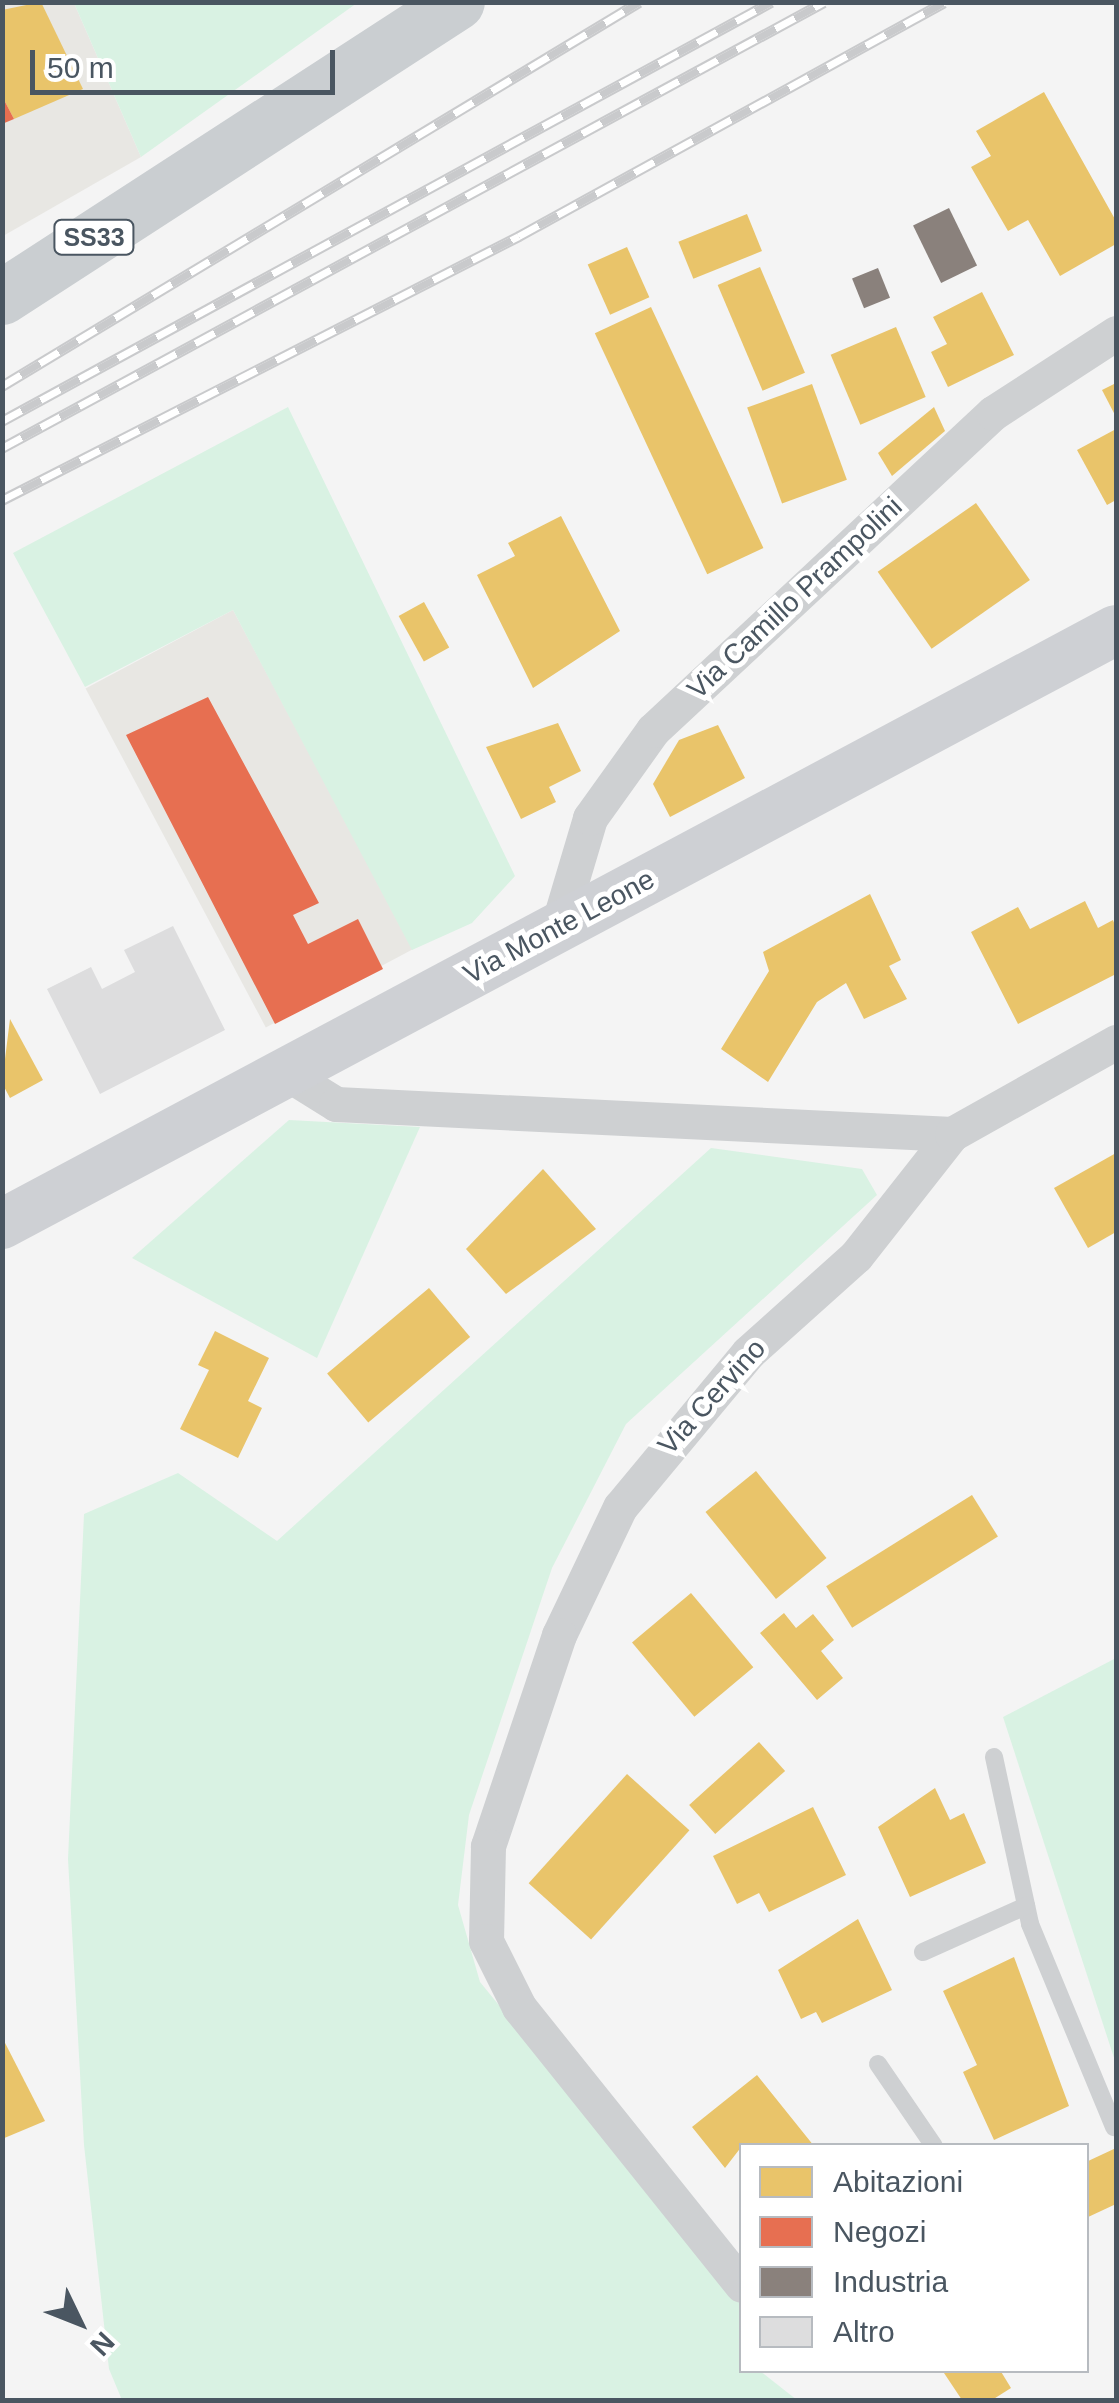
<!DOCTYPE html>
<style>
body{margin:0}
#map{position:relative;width:1119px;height:2403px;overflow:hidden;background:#f4f4f4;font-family:Helvetica,sans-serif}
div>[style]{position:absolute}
.commercial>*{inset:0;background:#e8e7e3;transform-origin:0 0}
.green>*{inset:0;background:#d9f2e3}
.homes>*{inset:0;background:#e9c46a;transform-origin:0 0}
.shops>*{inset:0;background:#e76f51}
.industry>*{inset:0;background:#8a817c;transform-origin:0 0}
.building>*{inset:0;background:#ddddde}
.lane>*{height:18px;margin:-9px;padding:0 9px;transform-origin:9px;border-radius:9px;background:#ced0d2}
.street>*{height:35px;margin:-17.5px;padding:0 17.5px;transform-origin:17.5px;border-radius:17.5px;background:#ced0d2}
.secondary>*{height:50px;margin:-25px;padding:0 25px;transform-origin:25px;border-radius:25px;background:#ced0d4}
.primary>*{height:55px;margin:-27.5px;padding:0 27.5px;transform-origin:27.5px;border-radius:27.5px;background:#caced1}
.rail>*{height:11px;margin-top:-5.5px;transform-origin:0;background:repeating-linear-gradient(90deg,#fff 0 22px,#c9cacc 0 44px);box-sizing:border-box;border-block:2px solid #c9cacc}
span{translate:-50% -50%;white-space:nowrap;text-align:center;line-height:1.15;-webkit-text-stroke:10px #fff;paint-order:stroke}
.shield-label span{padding:2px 8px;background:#fff;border:2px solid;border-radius:8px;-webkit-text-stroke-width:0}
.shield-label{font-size:25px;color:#4a5661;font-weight:700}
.street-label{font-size:28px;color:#4a5661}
.frame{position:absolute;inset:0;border:5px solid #4a5661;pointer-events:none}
.legend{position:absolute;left:739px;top:2143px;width:350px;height:230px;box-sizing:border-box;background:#fff;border:2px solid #b7bbc0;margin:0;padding:12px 18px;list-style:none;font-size:30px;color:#4a5661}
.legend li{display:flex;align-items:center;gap:20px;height:50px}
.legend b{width:50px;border:2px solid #b7bbc0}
.north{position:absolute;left:30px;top:2273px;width:100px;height:100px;-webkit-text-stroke:8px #fff;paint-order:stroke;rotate:133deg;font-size:28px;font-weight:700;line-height:40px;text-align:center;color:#4a5661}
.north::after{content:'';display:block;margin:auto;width:35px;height:45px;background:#4a5661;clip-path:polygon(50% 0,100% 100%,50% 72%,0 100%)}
.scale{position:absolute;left:30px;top:50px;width:305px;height:45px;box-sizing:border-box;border:5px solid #4a5661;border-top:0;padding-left:12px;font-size:30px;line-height:35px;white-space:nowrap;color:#4a5661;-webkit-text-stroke:8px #fff;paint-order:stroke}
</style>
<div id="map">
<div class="commercial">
<div style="clip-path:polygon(3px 3px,74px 3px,141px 157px,3px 236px)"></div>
<div style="left:233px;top:610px;width:384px;height:167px;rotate:62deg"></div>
</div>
<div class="green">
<div style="clip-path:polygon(74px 3px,357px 3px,141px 157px)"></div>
<div style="clip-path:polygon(288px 407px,515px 876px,472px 923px,412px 950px,233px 610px,85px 687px,13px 553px)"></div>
<div style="clip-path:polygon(289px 1120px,420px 1127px,317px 1358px,132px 1258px)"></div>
<div style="clip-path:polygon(711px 1148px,862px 1169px,877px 1195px,626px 1424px,552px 1568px,469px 1815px,458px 1905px,480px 1982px,741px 2301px,742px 2370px,760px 2371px,797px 2400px,122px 2400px,109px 2369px,84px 2145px,68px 1859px,84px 1514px,178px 1473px,277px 1541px)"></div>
<div style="clip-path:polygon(1116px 1658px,1116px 2064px,1003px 1717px)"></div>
</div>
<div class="homes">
<div style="clip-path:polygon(41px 2px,83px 89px,14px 119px,2px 96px,2px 10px)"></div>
<div style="clip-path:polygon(1044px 92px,1116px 221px,1116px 244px,1060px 276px,1028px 220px,1008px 231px,971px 167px,991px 156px,976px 131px)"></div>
<div style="left:747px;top:214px;width:40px;height:74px;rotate:68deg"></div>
<div style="left:627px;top:247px;width:55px;height:43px;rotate:66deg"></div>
<div style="left:760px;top:267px;width:115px;height:46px;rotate:67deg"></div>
<div style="clip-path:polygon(982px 292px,1014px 355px,948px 387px,931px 352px,947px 344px,933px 317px)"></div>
<div style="left:651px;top:307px;width:266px;height:62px;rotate:65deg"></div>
<div style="left:896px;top:327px;width:76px;height:71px;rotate:67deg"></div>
<div style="clip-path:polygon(1116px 383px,1116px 417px,1102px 390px)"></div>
<div style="left:812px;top:384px;width:102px;height:69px;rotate:70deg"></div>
<div style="clip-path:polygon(934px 407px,945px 431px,892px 476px,878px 453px)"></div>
<div style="clip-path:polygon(1116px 429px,1116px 500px,1107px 505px,1077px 450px)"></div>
<div style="left:976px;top:503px;width:94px;height:120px;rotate:55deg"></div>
<div style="clip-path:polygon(561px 516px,620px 631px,533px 688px,477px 575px,515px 556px,508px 543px)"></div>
<div style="left:424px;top:602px;width:52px;height:29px;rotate:61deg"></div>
<div style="clip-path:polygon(558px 723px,581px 771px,549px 787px,556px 802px,521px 819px,486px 747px)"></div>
<div style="clip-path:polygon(718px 725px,745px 778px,670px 817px,653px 784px,679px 740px)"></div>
<div style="clip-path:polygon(870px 894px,901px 960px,889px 966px,907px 999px,864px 1019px,846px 983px,817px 1002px,768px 1082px,721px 1049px,769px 971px,763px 952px)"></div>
<div style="clip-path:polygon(1085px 901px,1098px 928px,1113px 920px,1116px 928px,1116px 974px,1018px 1024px,971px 932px,1018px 907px,1030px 929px)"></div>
<div style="clip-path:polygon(10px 1019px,43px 1080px,10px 1098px,2px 1083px)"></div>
<div style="clip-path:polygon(1116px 1153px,1116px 1232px,1088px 1248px,1054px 1188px)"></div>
<div style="clip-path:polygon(543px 1169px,596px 1229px,506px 1294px,466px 1249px)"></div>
<div style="left:429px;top:1288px;width:64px;height:133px;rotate:50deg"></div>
<div style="clip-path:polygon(215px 1331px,269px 1358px,248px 1401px,262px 1408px,238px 1458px,180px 1429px,209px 1370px,198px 1365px)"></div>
<div style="left:756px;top:1471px;width:112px;height:65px;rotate:51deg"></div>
<div style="left:972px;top:1495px;width:49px;height:172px;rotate:58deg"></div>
<div style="left:691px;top:1593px;width:97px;height:77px;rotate:50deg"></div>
<div style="clip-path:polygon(784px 1613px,796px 1628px,813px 1614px,834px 1640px,821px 1651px,843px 1678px,817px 1700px,760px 1633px)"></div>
<div style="left:759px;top:1742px;width:39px;height:94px;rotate:48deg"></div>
<div style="left:627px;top:1774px;width:84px;height:147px;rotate:42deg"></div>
<div style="clip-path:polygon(935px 1788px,950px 1820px,964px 1813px,986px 1863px,910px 1897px,878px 1827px)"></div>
<div style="clip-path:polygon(813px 1807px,846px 1875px,769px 1912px,759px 1893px,737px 1904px,713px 1856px)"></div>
<div style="clip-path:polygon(858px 1919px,892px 1990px,822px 2023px,816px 2012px,801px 2019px,778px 1970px)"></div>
<div style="clip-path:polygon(1014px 1957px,1069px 2106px,994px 2140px,963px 2072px,977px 2065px,943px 1991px)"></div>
<div style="clip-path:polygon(2px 2037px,45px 2121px,2px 2139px)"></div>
<div style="clip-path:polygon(757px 2075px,814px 2146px,742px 2146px,725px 2168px,692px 2127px)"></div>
<div style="clip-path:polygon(1116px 2148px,1116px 2204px,1086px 2218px,1086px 2162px)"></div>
<div style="clip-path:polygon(942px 2370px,1000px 2370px,1011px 2388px,992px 2400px,962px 2400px)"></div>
</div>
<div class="shops">
<div style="clip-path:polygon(2px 96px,14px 119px,2px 124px)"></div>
<div style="clip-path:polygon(208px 697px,319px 903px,293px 915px,308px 944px,358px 919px,383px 969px,275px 1024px,126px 735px)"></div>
</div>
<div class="industry">
<div style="left:949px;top:208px;width:64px;height:40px;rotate:64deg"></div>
<div style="left:878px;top:268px;width:32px;height:28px;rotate:68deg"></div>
</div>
<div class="building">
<div style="clip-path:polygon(173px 926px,225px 1030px,100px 1094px,47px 989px,91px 967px,102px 989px,135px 972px,124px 950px)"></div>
</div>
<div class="lane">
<div style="left:994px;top:1757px;width:171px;rotate:77.8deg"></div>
<div style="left:1030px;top:1924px;width:220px;rotate:67.5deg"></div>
<div style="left:923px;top:1952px;width:113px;rotate:-24.1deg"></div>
<div style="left:878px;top:2064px;width:99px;rotate:55.7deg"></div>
</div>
<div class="street">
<div style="left:557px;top:929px;width:116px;rotate:-73.4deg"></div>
<div style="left:590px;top:818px;width:108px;rotate:-54.4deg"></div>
<div style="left:653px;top:730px;width:465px;rotate:-43deg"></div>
<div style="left:993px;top:413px;width:147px;rotate:-33deg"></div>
<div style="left:286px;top:1073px;width:59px;rotate:31.8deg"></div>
<div style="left:336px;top:1104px;width:617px;rotate:2.79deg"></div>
<div style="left:952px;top:1134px;width:155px;rotate:128.2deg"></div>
<div style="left:856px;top:1256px;width:145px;rotate:138.1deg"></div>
<div style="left:748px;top:1353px;width:200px;rotate:129.7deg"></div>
<div style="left:620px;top:1507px;width:142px;rotate:115.5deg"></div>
<div style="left:559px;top:1635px;width:223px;rotate:108.6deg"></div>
<div style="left:488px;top:1846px;width:95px;rotate:91.2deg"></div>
<div style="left:486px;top:1941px;width:74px;rotate:63.4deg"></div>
<div style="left:519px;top:2007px;width:356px;rotate:51.3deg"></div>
<div style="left:952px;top:1134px;width:188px;rotate:-29.3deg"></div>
</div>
<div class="secondary">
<div style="left:2px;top:1224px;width:1262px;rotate:-28.07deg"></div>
</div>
<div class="primary">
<div style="left:2px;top:297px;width:542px;rotate:-32.96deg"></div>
</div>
<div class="rail">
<div style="left:2px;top:386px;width:744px;rotate:-31.08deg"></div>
<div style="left:2px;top:421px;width:876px;rotate:-28.58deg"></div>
<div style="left:2px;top:448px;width:935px;rotate:-28.48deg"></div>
<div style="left:2px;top:500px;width:581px;rotate:-27.05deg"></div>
<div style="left:519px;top:236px;width:485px;rotate:-28.8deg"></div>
</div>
<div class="shield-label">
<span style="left:94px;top:237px">SS33</span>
</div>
<div class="street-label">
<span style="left:795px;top:598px;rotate:-43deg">Via Camillo Prampolini</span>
<span style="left:559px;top:927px;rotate:-28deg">Via Monte Leone</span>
<span style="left:712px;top:1397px;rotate:-48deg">Via Cervino</span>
</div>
<div class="frame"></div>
<ul class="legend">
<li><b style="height:28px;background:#e9c46a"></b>Abitazioni</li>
<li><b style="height:28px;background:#e76f51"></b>Negozi</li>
<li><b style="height:28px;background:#8a817c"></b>Industria</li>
<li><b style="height:28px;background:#ddddde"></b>Altro</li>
</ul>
<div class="north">N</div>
<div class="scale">50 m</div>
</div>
